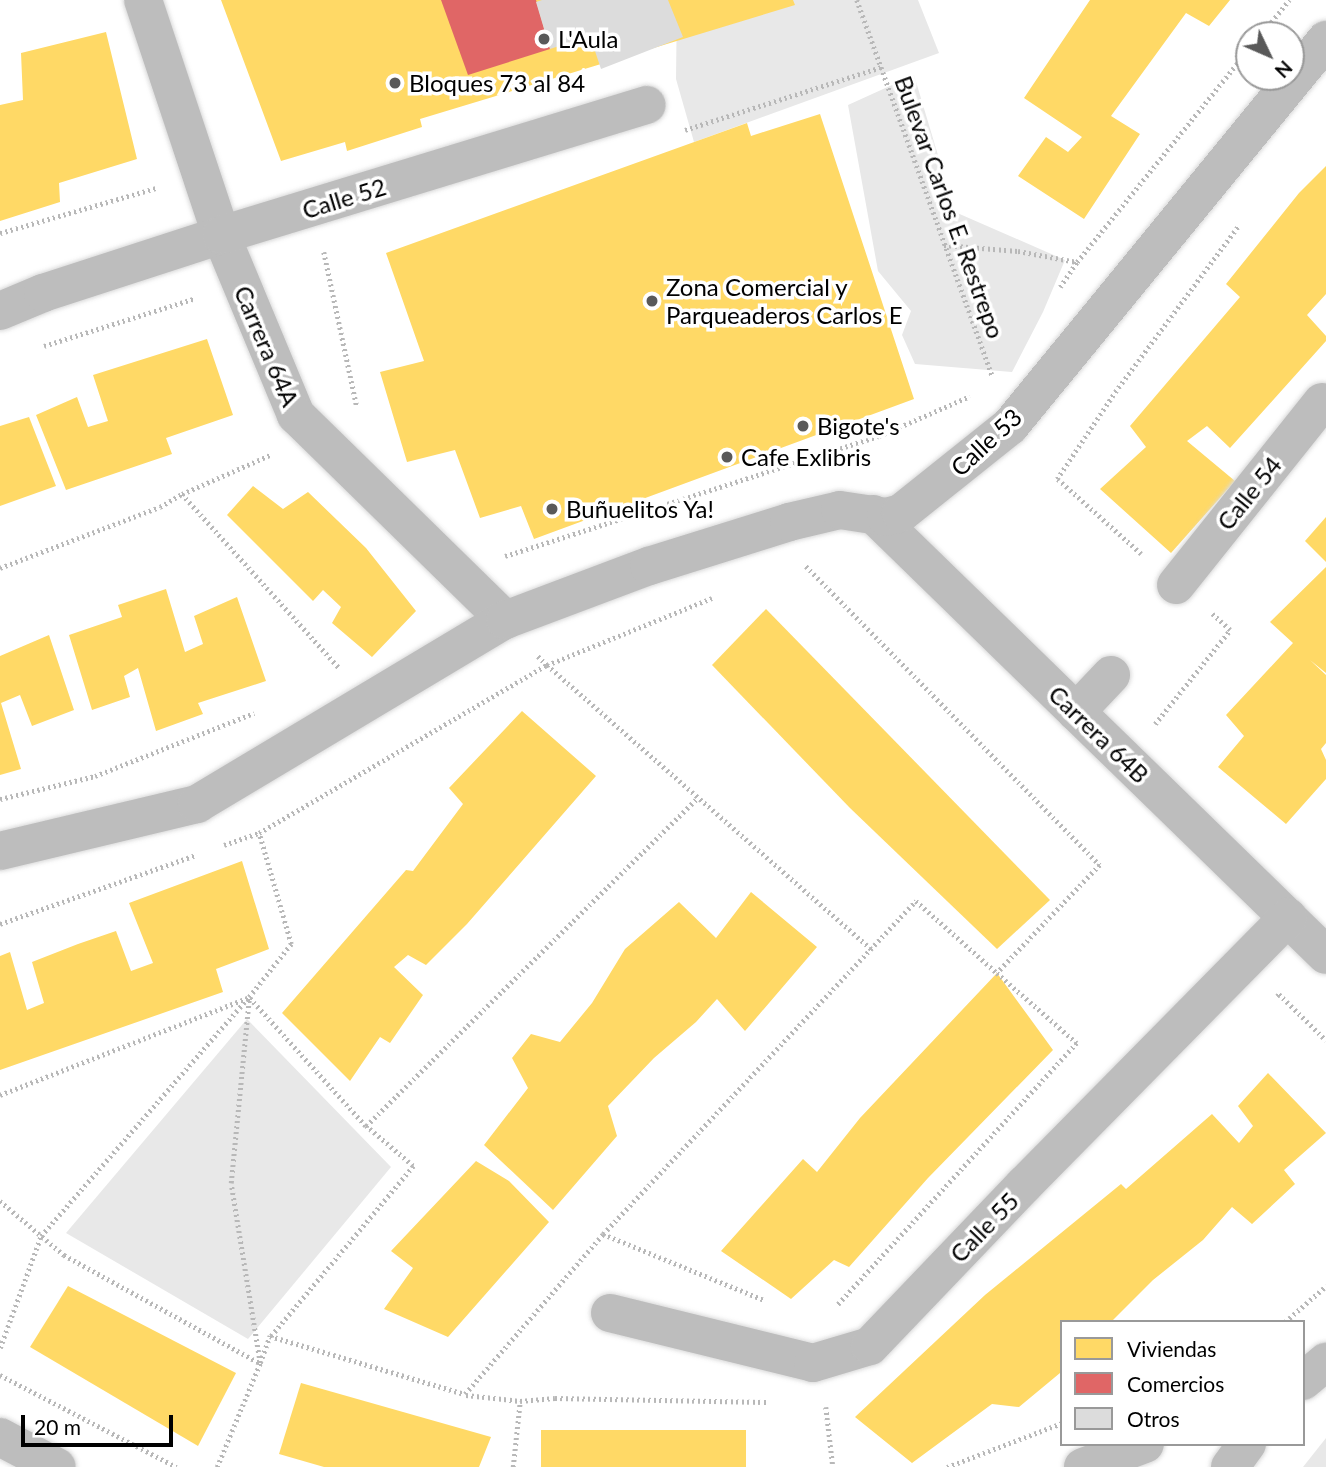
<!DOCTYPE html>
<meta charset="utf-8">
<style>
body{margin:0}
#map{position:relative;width:1326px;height:1467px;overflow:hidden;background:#fff;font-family:Lato,sans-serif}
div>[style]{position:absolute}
.green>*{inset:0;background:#e8e8e8}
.homes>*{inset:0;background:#ffd966;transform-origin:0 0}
.shops>*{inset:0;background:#e06666}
.building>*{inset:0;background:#dcdcdc}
.path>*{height:4.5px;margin-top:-2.25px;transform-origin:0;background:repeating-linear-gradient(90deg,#b8b8b8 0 2px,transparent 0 5.5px)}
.roads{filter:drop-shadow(0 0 2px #dbdbdb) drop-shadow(0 0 2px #dbdbdb)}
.minor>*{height:38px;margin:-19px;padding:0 19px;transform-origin:19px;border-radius:19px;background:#bdbdbd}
.highway>*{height:38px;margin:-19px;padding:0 19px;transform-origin:19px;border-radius:19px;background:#bdbdbd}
.dots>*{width:19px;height:19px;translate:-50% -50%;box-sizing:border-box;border:4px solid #fff;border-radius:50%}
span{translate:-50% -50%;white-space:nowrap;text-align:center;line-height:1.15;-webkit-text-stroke:7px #fff;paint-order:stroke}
.poi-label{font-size:24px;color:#000}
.left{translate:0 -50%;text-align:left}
.street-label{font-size:24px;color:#000}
.legend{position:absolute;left:1060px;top:1320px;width:245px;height:126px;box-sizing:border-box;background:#fff;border:2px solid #999;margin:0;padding:9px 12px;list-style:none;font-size:21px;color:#000}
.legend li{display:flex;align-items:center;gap:14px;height:35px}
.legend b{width:35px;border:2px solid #999}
.north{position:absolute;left:1235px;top:21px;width:70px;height:70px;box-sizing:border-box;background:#fff;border:2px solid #999;border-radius:50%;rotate:134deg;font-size:19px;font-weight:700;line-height:28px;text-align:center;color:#000}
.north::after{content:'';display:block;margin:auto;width:24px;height:32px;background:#595959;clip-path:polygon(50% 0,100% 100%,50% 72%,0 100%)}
.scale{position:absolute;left:21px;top:1415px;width:152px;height:32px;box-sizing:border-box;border:4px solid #000;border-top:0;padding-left:9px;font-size:21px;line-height:24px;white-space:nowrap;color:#000;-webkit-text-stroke:5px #fff;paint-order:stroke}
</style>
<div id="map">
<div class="green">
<div style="clip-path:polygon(677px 0,918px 0,939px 53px,694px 142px,676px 79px)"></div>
<div style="clip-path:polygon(914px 75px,955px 212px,1065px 260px,1043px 312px,1012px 372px,915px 364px,902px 335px,911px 311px,878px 271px,848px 105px)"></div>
<div style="clip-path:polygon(247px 1019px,391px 1167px,248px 1339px,66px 1233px)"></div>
<div style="clip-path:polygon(1326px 1438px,1326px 1467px,1303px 1467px)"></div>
</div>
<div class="homes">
<div style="clip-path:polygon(221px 0,793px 0,795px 5px,420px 119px,422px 127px,347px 151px,345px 142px,281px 161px)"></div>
<div style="clip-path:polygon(1090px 0,1230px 0,1209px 26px,1186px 13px,1111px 116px,1140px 134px,1084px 219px,1018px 176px,1046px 137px,1068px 152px,1082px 137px,1024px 98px)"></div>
<div style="clip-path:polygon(106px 32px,137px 159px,59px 183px,60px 202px,0 221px,0 105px,23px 100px,21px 53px)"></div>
<div style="clip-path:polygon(820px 114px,914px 399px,534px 539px,521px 506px,480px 518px,455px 450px,407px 462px,380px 372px,424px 361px,386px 253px,747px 123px,751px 136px)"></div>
<div style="clip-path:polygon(1326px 166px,1326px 294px,1307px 315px,1326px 336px,1326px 341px,1230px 448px,1207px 426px,1187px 441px,1235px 481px,1171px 553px,1100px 489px,1146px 447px,1130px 426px,1240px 297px,1226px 284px,1299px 193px)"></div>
<div style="clip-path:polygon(207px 339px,233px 415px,166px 438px,172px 454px,66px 490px,36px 415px,77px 397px,88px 427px,108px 421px,93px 375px)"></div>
<div style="clip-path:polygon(29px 417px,56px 486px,0 506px,0 426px)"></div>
<div style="clip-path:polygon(253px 486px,283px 509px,308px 492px,366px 548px,416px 611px,372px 657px,332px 623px,341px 607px,323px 590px,313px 601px,227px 515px)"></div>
<div style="clip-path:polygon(1326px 517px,1326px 562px,1305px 541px)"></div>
<div style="clip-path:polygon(1326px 567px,1326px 673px,1310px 660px,1326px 675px,1326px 743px,1321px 749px,1326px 760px,1326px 779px,1286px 824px,1218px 767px,1244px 736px,1226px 715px,1293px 643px,1270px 622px)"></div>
<div style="clip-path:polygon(166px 589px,185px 652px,203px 644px,194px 616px,237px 597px,266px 681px,198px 703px,203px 714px,156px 731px,138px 668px,124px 676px,130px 697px,92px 710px,69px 635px,122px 617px,118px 605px)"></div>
<div style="clip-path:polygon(766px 609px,1050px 900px,997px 949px,850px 808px,712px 665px)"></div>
<div style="clip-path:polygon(49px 635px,74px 710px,32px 726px,20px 695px,1px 703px,21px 769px,0 775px,0 656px)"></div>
<div style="clip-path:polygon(522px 711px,596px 776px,467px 924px,426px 965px,408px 955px,394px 967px,423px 995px,390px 1043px,380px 1037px,350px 1081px,282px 1013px,406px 870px,413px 871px,463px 804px,449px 788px)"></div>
<div style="clip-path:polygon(242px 861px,269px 949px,216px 969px,223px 992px,0 1070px,0 956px,10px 952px,27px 1010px,44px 1003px,32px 962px,78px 944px,116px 931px,131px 971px,153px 963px,129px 903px)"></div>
<div style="clip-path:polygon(751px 892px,817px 947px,745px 1031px,717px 999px,696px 1022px,654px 1058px,608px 1106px,617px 1136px,553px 1210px,484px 1145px,528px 1088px,512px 1058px,531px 1034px,560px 1042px,592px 1003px,625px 949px,679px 902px,716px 938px)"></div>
<div style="clip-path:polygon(997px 973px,1053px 1050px,928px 1178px,849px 1267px,834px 1260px,791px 1299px,721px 1251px,803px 1159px,817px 1172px,860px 1118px)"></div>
<div style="clip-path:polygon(1268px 1073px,1326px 1133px,1284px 1170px,1295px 1184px,1252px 1224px,1232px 1207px,1203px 1240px,1153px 1280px,1111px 1322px,1062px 1322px,1060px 1373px,1019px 1407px,992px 1404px,912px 1463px,855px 1417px,985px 1295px,1121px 1184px,1126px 1189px,1212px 1114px,1239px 1143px,1253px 1126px,1238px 1106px)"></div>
<div style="clip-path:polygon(476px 1161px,509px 1181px,549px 1222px,448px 1337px,384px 1309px,413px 1268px,391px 1251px)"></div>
<div style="clip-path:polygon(68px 1286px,236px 1373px,198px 1446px,30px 1347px)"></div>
<div style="clip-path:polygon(301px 1383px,491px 1437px,479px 1467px,324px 1467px,279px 1454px)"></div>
<div style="left:541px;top:1430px;width:205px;height:37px"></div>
</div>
<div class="shops">
<div style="clip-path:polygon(441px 0,536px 0,550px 49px,468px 75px)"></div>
</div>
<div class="building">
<div style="clip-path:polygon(542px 0,668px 0,683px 37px,601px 69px,590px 36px,550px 49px,536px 2px)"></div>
</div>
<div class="path">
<div style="left:857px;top:0;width:400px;rotate:70.2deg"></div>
<div style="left:1261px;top:35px;width:45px;rotate:-51.3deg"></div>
<div style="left:685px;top:130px;width:206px;rotate:-17.8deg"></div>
<div style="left:0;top:233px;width:162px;rotate:-16.1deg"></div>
<div style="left:944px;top:245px;width:74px;rotate:4.6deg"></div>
<div style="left:1018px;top:251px;width:60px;rotate:10.6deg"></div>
<div style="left:324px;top:252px;width:158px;rotate:78deg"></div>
<div style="left:1060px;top:287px;width:30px;rotate:-56deg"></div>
<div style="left:1077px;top:262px;width:274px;rotate:-51.1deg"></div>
<div style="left:44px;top:346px;width:159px;rotate:-17.5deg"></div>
<div style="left:182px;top:494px;width:234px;rotate:47.9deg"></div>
<div style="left:1141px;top:554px;width:113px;rotate:-138.2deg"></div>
<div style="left:1057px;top:479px;width:105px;rotate:-56.3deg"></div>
<div style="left:1115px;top:392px;width:208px;rotate:-53.4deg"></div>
<div style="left:505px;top:556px;width:393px;rotate:-17.8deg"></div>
<div style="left:879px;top:436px;width:99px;rotate:-23.7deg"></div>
<div style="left:806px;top:566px;width:419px;rotate:45.5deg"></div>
<div style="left:1100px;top:865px;width:149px;rotate:133.6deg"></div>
<div style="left:997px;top:973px;width:106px;rotate:41.2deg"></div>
<div style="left:1077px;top:1043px;width:356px;rotate:132.4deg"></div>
<div style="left:0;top:568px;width:171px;rotate:-20.9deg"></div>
<div style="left:160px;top:507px;width:26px;rotate:-31deg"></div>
<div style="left:182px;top:494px;width:96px;rotate:-23.9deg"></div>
<div style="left:538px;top:656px;width:13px;rotate:45deg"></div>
<div style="left:547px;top:665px;width:178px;rotate:-22.1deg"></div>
<div style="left:1155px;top:724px;width:120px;rotate:-51.4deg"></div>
<div style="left:1230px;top:630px;width:24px;rotate:-138deg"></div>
<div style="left:0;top:799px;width:98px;rotate:-13.6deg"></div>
<div style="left:95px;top:776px;width:171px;rotate:-21.6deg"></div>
<div style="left:224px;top:845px;width:37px;rotate:-19deg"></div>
<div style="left:259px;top:833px;width:333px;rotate:-30.3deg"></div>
<div style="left:547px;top:665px;width:431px;rotate:41.2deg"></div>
<div style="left:0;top:924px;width:208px;rotate:-19.4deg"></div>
<div style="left:1277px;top:996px;width:3px;rotate:-45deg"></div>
<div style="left:1279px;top:994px;width:66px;rotate:44.4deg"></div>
<div style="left:250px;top:998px;width:173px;rotate:47.8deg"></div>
<div style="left:0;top:1095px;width:266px;rotate:-21.4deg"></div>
<div style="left:0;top:1201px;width:84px;rotate:40.2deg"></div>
<div style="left:64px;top:1255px;width:224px;rotate:28.9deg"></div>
<div style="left:260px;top:1363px;width:29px;rotate:-70deg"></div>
<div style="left:270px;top:1336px;width:203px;rotate:16.6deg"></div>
<div style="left:465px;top:1394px;width:211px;rotate:-49.2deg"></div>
<div style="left:603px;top:1234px;width:457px;rotate:-46.8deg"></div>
<div style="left:916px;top:901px;width:108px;rotate:41.6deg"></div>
<div style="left:603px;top:1234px;width:174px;rotate:22.3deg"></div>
<div style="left:1285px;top:1322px;width:55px;rotate:-41.3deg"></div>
<div style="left:271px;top:1336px;width:222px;rotate:-50.1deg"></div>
<div style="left:413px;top:1166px;width:62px;rotate:-139.6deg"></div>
<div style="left:366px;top:1126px;width:466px;rotate:-44.7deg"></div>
<div style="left:0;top:1348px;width:119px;rotate:-69.9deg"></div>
<div style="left:41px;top:1236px;width:317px;rotate:-49deg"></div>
<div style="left:249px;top:997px;width:68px;rotate:-51.6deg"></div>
<div style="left:291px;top:944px;width:116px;rotate:-106.1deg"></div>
<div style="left:0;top:1375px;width:199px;rotate:27.5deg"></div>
<div style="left:466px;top:1395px;width:54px;rotate:6.3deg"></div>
<div style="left:520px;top:1401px;width:35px;rotate:-5deg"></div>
<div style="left:555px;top:1398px;width:213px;rotate:1.1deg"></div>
<div style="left:826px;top:1407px;width:60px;rotate:83.3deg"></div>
<div style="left:217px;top:1467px;width:113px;rotate:-67.5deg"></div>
<div style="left:260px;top:1363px;width:182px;rotate:-99.2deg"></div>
<div style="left:231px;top:1183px;width:184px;rotate:-84.4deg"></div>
<div style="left:513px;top:1467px;width:66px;rotate:-83.9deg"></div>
<div style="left:947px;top:1467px;width:123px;rotate:-20.9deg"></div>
</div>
<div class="roads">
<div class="minor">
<div style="left:143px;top:0;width:248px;rotate:71.6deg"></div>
<div style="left:221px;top:235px;width:195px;rotate:67.4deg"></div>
<div style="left:296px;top:415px;width:293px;rotate:44.4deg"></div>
<div style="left:0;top:311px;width:47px;rotate:-22.7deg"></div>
<div style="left:43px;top:293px;width:187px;rotate:-18deg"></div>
<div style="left:221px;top:235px;width:445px;rotate:-17deg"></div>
<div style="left:873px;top:514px;width:632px;rotate:44.23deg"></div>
<div style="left:1176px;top:585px;width:234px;rotate:-51.4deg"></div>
<div style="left:1076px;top:712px;width:51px;rotate:-46.6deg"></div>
<div style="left:0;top:851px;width:203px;rotate:-13.4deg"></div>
<div style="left:197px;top:804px;width:359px;rotate:-30.9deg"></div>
<div style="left:505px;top:620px;width:154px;rotate:-20.6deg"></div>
<div style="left:649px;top:566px;width:147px;rotate:-17.4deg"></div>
<div style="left:789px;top:522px;width:52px;rotate:-13.2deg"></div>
<div style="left:840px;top:510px;width:47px;rotate:8.7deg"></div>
<div style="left:886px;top:517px;width:16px;rotate:-15deg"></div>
<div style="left:901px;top:513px;width:139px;rotate:-38.6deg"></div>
<div style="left:1010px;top:426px;width:499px;rotate:-50.7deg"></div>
<div style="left:610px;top:1313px;width:209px;rotate:13.8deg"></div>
<div style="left:813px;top:1363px;width:59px;rotate:-16.6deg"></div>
<div style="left:870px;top:1346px;width:223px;rotate:-46.3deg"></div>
<div style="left:1024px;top:1185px;width:376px;rotate:-45.4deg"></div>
<div style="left:0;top:1437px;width:64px;rotate:27.8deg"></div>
<div style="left:1083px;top:1467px;width:66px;rotate:-20.4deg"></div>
</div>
<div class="highway">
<div style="left:1303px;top:1381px;width:30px;rotate:-40deg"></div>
<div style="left:1230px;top:1467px;width:29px;rotate:-54deg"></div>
</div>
</div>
<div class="dots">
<div style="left:544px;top:39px;background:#595959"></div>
<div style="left:395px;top:83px;background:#595959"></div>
<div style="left:652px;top:301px;background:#595959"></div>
<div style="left:803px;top:426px;background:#595959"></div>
<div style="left:727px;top:457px;background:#595959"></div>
<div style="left:552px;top:509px;background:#595959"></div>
</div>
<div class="poi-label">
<span class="left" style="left:558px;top:39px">L'Aula</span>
<span class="left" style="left:409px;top:83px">Bloques 73 al 84</span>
<span class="left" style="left:666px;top:301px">Zona Comercial y<br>Parqueaderos Carlos E</span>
<span class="left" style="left:817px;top:426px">Bigote's</span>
<span class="left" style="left:741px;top:457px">Cafe Exlibris</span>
<span class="left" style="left:566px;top:509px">Buñuelitos Ya!</span>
</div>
<div class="street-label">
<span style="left:344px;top:198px;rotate:-17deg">Calle 52</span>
<span style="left:950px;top:207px;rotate:70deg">Bulevar Carlos E. Restrepo</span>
<span style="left:267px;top:346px;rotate:67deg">Carrera 64A</span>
<span style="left:986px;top:442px;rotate:-43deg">Calle 53</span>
<span style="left:1249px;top:493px;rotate:-51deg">Calle 54</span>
<span style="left:1099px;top:734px;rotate:44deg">Carrera 64B</span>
<span style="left:984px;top:1227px;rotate:-46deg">Calle 55</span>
</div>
<ul class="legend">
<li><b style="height:19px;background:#ffd966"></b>Viviendas</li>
<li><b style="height:19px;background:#e06666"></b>Comercios</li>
<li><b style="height:19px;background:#dcdcdc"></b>Otros</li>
</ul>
<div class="north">N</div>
<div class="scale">20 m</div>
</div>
